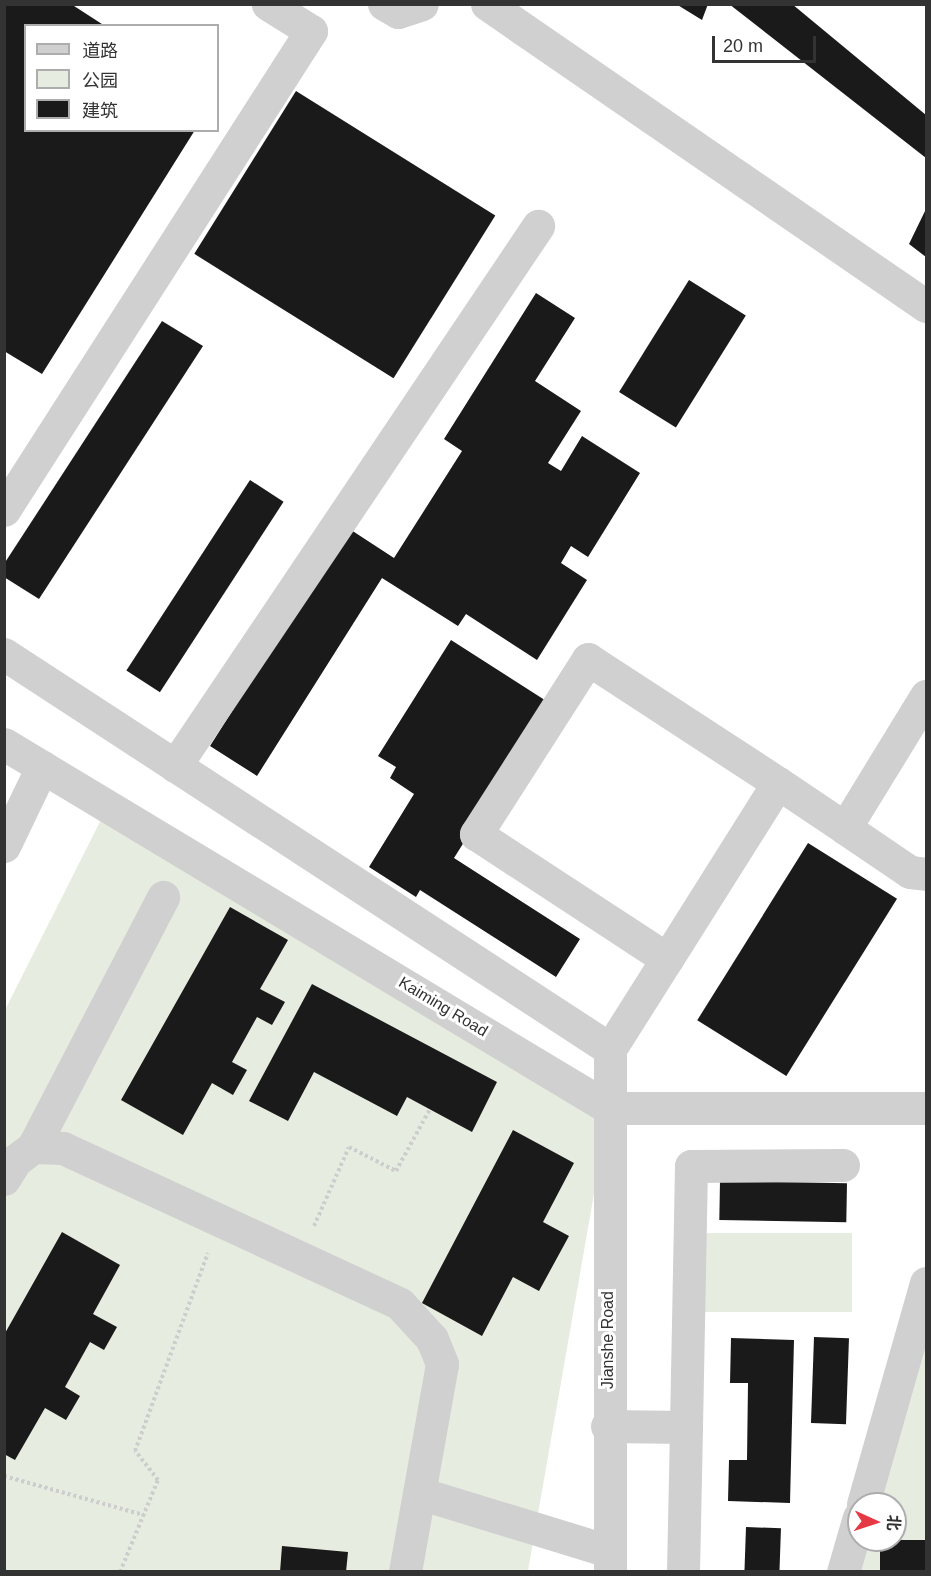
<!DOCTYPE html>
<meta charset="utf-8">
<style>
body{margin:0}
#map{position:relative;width:931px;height:1576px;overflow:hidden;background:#fff;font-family:Helvetica,"Noto Sans SC",sans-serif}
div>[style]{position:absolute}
.green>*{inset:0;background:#e6ecdf;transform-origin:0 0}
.building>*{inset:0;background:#1a1a1a;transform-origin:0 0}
.path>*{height:4px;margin-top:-2px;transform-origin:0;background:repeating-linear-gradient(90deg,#cdcdcd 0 3px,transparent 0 6px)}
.minor>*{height:33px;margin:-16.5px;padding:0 16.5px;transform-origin:16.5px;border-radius:16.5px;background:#d0d0d0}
span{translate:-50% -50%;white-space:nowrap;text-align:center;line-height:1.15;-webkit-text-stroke:6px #fff;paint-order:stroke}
.street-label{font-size:16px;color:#333}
.frame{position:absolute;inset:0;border:6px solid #333;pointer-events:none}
.legend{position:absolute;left:24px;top:24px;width:195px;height:108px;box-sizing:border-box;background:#fff;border:2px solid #adadad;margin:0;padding:8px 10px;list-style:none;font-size:18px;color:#333}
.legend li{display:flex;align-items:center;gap:12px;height:30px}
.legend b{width:30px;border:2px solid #adadad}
.north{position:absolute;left:847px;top:1492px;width:60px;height:60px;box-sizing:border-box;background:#fff;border:2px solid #adadad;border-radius:50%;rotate:93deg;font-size:16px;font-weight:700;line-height:24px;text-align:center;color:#333}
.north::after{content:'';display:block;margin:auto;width:21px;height:27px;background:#e63946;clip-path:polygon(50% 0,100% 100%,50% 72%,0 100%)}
.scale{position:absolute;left:712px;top:36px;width:104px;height:27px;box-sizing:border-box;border:3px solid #333;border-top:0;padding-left:8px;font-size:18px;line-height:21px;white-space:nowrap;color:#333;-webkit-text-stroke:4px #fff;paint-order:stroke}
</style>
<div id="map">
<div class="green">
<div style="clip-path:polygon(109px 804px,609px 1108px,528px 1571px,5px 1571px,4px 1012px)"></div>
<div style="left:852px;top:1233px;width:79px;height:152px;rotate:90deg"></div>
<div style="clip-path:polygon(926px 1283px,926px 1571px,843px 1572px,859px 1540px,895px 1540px,895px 1504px,863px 1504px)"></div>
</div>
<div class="building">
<div style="clip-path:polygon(4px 4px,71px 4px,105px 26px,26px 26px,26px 130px,195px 130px,42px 374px,4px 351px)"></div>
<div style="clip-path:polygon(676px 4px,708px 4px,702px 20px)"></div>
<div style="clip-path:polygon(729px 4px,792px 4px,926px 115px,926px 158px)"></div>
<div style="left:296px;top:91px;width:235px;height:192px;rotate:32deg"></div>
<div style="clip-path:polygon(926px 209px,926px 257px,909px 244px)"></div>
<div style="left:689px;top:280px;width:67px;height:132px;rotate:32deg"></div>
<div style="clip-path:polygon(536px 293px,575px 318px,535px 381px,581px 411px,548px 463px,561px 471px,582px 436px,640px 473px,588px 557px,571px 546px,561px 563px,587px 580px,537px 660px,466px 614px,458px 626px,382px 578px,257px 776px,210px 746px,348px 528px,394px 558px,462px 451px,444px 439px)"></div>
<div style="clip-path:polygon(162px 321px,203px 346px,39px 599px,4px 577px,4px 564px)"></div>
<div style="left:250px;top:480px;width:40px;height:227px;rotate:33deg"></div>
<div style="clip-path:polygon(451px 640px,551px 704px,454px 858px,580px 939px,556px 977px,420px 890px,416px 897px,369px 867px,414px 794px,390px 778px,396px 767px,378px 756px)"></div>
<div style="left:808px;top:843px;width:105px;height:209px;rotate:32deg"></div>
<div style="clip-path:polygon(230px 907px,288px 940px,260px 989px,285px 1002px,272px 1025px,257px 1017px,232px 1062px,247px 1070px,233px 1095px,212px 1083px,183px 1135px,121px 1100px)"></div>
<div style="clip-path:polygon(312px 984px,497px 1082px,472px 1132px,407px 1097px,397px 1116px,314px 1072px,288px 1121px,249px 1101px)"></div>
<div style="clip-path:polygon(513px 1130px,574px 1163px,543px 1222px,569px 1236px,539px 1291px,513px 1277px,482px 1336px,422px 1303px)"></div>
<div style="left:720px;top:1181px;width:127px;height:39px;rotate:1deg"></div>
<div style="clip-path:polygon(62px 1232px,120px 1265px,93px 1314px,117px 1327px,104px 1350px,90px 1342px,65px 1387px,80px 1396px,66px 1420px,45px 1408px,15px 1460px,4px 1454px,4px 1335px)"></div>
<div style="left:814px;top:1337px;width:35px;height:86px;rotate:2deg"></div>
<div style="clip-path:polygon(731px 1338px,794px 1340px,790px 1503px,728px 1501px,729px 1460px,747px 1460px,748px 1383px,730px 1383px)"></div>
<div style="left:746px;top:1527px;width:35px;height:45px;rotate:2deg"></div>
<div style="left:926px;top:1540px;width:32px;height:46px;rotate:90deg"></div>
<div style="clip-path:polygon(282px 1546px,348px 1552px,346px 1572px,280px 1572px)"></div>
</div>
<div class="path">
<div style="left:314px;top:1226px;width:86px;rotate:-66.1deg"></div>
<div style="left:349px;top:1147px;width:53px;rotate:27.1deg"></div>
<div style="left:396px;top:1171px;width:71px;rotate:-61.3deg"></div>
<div style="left:4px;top:1476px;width:145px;rotate:15.6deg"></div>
<div style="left:120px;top:1572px;width:100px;rotate:-67.6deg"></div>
<div style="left:158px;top:1480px;width:37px;rotate:-128deg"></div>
<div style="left:135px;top:1451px;width:211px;rotate:-69.8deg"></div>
</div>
<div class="minor">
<div style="left:384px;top:4px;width:16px;rotate:30deg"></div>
<div style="left:398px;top:12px;width:25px;rotate:-18deg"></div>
<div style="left:487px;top:4px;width:533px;rotate:34.53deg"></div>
<div style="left:4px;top:510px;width:569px;rotate:-57.34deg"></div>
<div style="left:311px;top:31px;width:51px;rotate:-147.9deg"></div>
<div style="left:4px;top:654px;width:723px;rotate:33.1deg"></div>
<div style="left:610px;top:1049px;width:523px;rotate:90deg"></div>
<div style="left:4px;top:744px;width:706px;rotate:31.03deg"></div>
<div style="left:609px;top:1108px;width:317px"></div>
<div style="left:175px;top:766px;width:651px;rotate:-56.09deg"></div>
<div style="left:778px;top:783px;width:81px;rotate:33.9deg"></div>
<div style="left:845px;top:828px;width:155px;rotate:-58.5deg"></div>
<div style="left:845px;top:828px;width:78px;rotate:34.1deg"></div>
<div style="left:910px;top:872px;width:16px;rotate:7deg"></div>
<div style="left:4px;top:846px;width:88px;rotate:-64.3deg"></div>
<div style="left:610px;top:1049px;width:107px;rotate:-57.7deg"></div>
<div style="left:667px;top:959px;width:208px;rotate:-57.8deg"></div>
<div style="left:778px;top:783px;width:227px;rotate:-146.9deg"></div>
<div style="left:588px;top:659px;width:208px;rotate:122.6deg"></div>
<div style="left:476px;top:834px;width:228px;rotate:33.2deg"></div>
<div style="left:33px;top:1147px;width:282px;rotate:-62.5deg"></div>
<div style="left:4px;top:1179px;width:22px;rotate:-58deg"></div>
<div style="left:16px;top:1160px;width:21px;rotate:-37deg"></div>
<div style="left:33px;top:1147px;width:30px;rotate:2deg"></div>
<div style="left:63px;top:1148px;width:371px;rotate:24.8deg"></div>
<div style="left:400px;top:1304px;width:47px;rotate:47.6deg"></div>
<div style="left:432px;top:1339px;width:27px;rotate:68deg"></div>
<div style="left:442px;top:1364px;width:211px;rotate:100.1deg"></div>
<div style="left:607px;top:1426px;width:79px;rotate:0.7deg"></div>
<div style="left:686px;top:1427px;width:261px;rotate:-88.9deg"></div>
<div style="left:691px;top:1166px;width:152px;rotate:-0.4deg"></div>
<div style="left:419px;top:1493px;width:199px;rotate:17deg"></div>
<div style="left:863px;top:1504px;width:230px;rotate:-74.1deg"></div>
<div style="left:683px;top:1572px;width:145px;rotate:-88.8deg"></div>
<div style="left:843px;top:1572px;width:57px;rotate:-73.8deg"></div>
</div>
<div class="street-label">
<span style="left:443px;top:1007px;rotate:31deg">Kaiming Road</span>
<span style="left:608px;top:1340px;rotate:-90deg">Jianshe Road</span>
</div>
<div class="frame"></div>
<ul class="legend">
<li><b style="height:8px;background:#d0d0d0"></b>道路</li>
<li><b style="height:16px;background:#e6ecdf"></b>公园</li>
<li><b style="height:16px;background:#1a1a1a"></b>建筑</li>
</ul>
<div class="north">北</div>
<div class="scale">20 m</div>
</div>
